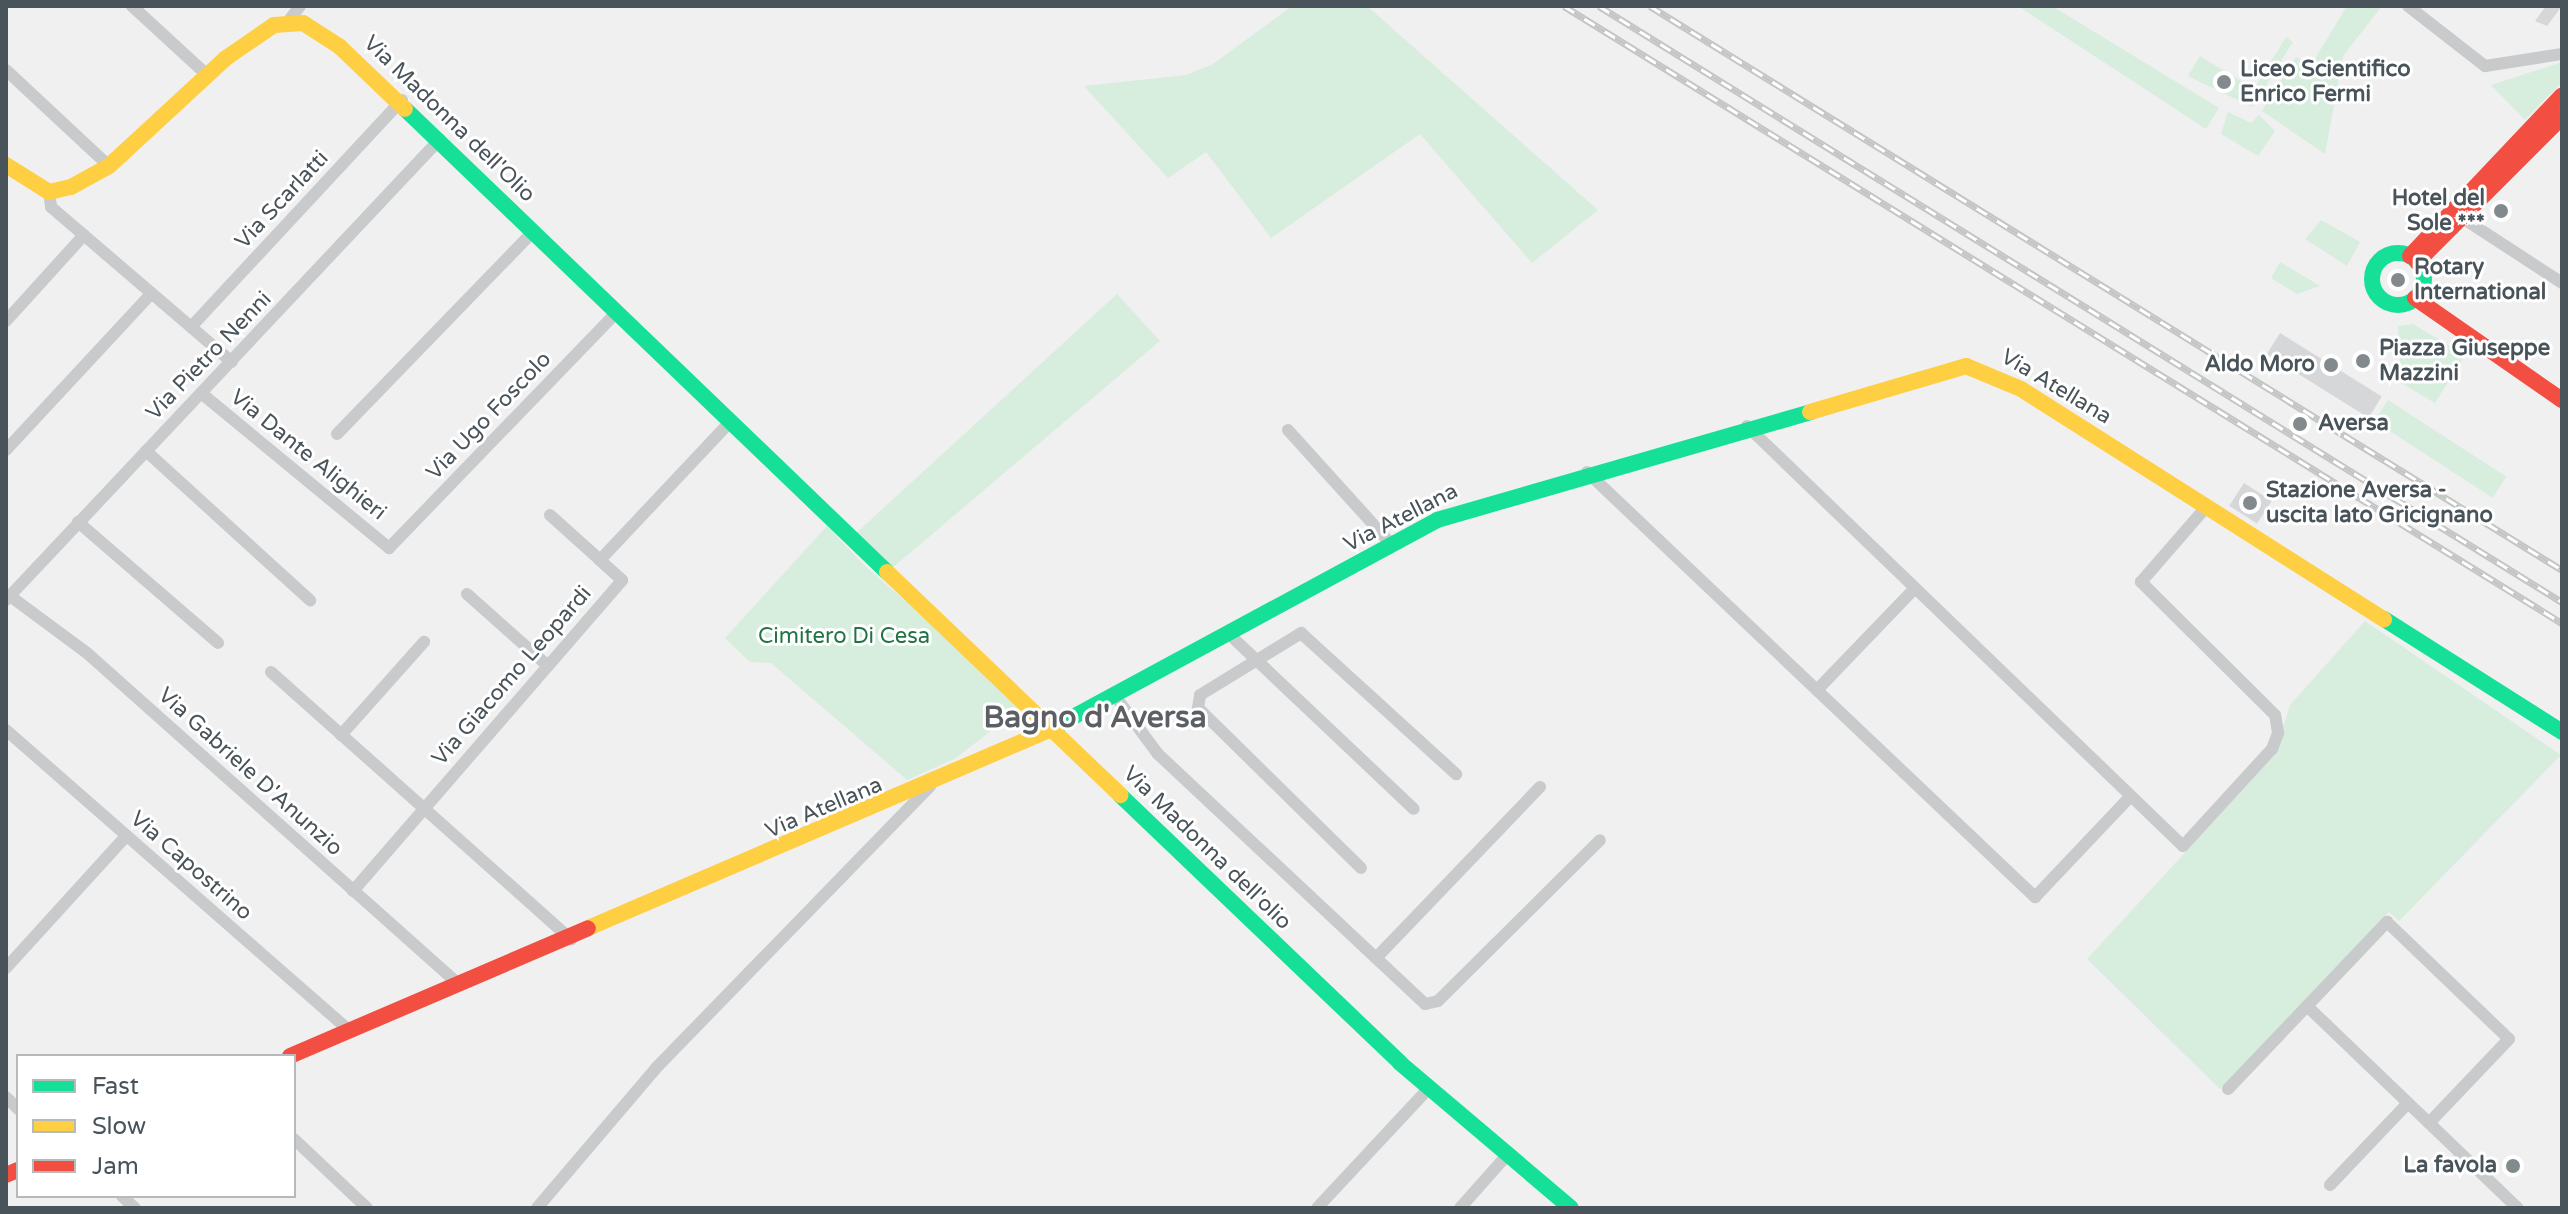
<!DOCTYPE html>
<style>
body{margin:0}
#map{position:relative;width:2568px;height:1214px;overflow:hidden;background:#f0f0f0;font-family:"Varela Round",sans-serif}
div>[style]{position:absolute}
.green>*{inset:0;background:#d7eddd;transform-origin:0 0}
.building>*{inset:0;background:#d6d7d8;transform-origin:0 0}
.street>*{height:12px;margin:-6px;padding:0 6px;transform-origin:6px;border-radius:6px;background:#c8cacb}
.fast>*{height:16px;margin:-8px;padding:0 8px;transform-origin:8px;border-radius:8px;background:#16e098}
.fast>.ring{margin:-8px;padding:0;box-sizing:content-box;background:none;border:16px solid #16e098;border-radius:50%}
.slow>*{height:16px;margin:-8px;padding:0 8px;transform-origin:8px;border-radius:8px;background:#ffcf43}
.jam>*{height:16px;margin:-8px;padding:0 8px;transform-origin:8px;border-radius:8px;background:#f24e42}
.rail>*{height:7px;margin-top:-3.5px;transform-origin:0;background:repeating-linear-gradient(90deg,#fff 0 12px,#c4c6c6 0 24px);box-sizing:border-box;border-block:2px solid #c4c6c6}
.dots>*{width:22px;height:22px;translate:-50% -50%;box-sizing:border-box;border:4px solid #fff;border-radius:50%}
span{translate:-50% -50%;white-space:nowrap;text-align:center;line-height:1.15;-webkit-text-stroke:6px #fff;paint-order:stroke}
.poi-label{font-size:22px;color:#49535a;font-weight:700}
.left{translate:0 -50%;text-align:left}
.right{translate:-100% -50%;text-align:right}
.street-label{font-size:22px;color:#49535a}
.park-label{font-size:22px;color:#227343}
.district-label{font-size:30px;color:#5c5f63;font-weight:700}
.frame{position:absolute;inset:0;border:8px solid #49535a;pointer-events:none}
.legend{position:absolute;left:16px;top:1054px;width:280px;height:144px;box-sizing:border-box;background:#fff;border:2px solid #b6babd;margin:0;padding:10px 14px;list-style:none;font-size:24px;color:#49535a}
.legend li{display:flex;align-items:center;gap:16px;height:40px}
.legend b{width:40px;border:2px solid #b6babd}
</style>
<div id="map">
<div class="green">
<div style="clip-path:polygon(1292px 6px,1367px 6px,1598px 210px,1532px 263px,1420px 134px,1271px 238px,1206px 152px,1168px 178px,1084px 86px,1186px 75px,1213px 64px)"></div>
<div style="clip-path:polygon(2018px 6px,2052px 6px,2219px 108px,2206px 129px)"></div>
<div style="clip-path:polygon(2347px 6px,2382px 6px,2343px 56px,2325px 154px,2262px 111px,2296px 57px,2311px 65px)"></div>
<div style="clip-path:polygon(2286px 37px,2293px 42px,2252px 107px,2188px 76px,2200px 56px,2254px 89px)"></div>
<div style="clip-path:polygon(2562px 62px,2562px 82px,2525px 120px,2491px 85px)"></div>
<div style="clip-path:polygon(2228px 112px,2251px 123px,2259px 115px,2275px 131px,2258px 156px,2221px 134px)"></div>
<div style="clip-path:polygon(2321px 220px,2360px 242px,2347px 266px,2305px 239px)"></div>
<div style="clip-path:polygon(2280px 262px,2320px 286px,2297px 294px,2271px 278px)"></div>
<div style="clip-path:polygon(1117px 294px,1160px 341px,891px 569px,854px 535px)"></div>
<div style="clip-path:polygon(2413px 324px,2465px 355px,2435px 403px,2401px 383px,2398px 326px)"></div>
<div style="left:2388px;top:400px;width:141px;height:25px;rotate:33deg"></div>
<div style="clip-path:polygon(827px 526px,864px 565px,1024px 705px,956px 758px,907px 780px,771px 663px,750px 662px,725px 638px)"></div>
<div style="clip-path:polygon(2365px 621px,2561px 755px,2399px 921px,2389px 912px,2220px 1089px,2087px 959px,2274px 756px,2290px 705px)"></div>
</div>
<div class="building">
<div style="clip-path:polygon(2546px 6px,2562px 6px,2547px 26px,2535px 21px)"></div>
<div style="left:2280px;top:333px;width:120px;height:25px;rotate:32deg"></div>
<div style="left:2244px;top:483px;width:33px;height:27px;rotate:33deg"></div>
</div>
<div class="street">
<div style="left:132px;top:6px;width:102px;rotate:42.6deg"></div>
<div style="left:2408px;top:6px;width:98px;rotate:37.9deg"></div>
<div style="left:2485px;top:66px;width:78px;rotate:-8.9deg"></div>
<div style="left:290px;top:19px;width:16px;rotate:-52deg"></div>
<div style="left:6px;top:70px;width:141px;rotate:43deg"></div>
<div style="left:49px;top:192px;width:15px;rotate:82deg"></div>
<div style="left:51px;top:207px;width:238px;rotate:40.6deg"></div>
<div style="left:2464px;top:219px;width:117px;rotate:33.1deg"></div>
<div style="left:6px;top:321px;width:116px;rotate:-47.8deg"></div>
<div style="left:191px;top:327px;width:310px;rotate:-47.1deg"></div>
<div style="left:201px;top:393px;width:244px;rotate:39.5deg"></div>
<div style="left:389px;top:548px;width:328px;rotate:-46deg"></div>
<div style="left:1747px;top:426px;width:605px;rotate:43.93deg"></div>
<div style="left:2183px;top:846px;width:132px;rotate:-47.5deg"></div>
<div style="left:2272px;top:749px;width:17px;rotate:-69deg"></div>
<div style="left:2278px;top:733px;width:18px;rotate:-99deg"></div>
<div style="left:2275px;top:715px;width:189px;rotate:-135.2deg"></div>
<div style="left:2141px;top:582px;width:101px;rotate:-49deg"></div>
<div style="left:1288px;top:430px;width:154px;rotate:47.9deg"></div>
<div style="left:337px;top:434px;width:283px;rotate:-45.9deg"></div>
<div style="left:6px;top:450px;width:214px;rotate:-47.1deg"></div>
<div style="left:146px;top:451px;width:222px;rotate:42.3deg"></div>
<div style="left:1587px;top:472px;width:618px;rotate:43.49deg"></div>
<div style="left:2035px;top:897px;width:139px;rotate:-46.5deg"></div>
<div style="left:550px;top:515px;width:67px;rotate:42deg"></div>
<div style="left:78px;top:522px;width:185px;rotate:40.8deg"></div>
<div style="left:467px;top:594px;width:108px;rotate:41.6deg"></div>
<div style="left:10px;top:596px;width:96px;rotate:36.5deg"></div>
<div style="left:87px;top:653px;width:499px;rotate:41.7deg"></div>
<div style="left:6px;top:600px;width:633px;rotate:-46.73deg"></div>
<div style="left:1232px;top:637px;width:250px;rotate:43.4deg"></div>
<div style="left:271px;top:672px;width:402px;rotate:41.7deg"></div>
<div style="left:1817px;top:690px;width:141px;rotate:-46.1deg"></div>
<div style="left:1118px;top:700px;width:67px;rotate:53.5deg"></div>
<div style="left:1158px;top:754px;width:366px;rotate:43.1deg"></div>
<div style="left:1425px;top:1004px;width:13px;rotate:-13deg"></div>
<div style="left:1438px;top:1001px;width:228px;rotate:-44.8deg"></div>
<div style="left:6px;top:730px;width:457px;rotate:41.2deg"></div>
<div style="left:341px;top:735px;width:125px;rotate:-48.3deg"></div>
<div style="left:1361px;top:868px;width:228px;rotate:-135.5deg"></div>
<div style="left:1198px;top:708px;width:13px;rotate:-81deg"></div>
<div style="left:1200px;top:695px;width:119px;rotate:-31.5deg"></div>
<div style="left:1301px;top:633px;width:210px;rotate:42.3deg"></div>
<div style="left:353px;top:891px;width:411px;rotate:-49.1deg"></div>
<div style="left:622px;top:580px;width:30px;rotate:-138deg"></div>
<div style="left:600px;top:560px;width:188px;rotate:-46.7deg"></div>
<div style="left:1376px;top:958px;width:237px;rotate:-46.2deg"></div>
<div style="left:6px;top:968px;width:178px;rotate:-47.7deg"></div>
<div style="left:2307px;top:1006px;width:292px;rotate:43.8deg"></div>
<div style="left:2228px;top:1089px;width:231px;rotate:-46.4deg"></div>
<div style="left:2387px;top:922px;width:169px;rotate:43.8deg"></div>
<div style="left:2509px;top:1039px;width:116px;rotate:133.6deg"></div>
<div style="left:6px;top:1097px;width:17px;rotate:45deg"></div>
<div style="left:294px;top:1139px;width:100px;rotate:43.4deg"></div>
<div style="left:2330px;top:1185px;width:113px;rotate:-46.4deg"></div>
<div style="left:122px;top:1196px;width:18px;rotate:43deg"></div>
<div style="left:537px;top:1208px;width:184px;rotate:-49.6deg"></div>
<div style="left:656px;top:1068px;width:393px;rotate:-45.8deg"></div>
<div style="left:1317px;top:1208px;width:163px;rotate:-47deg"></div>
<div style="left:1460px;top:1208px;width:71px;rotate:-48.4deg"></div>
</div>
<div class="fast">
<div style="left:405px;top:109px;width:668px;rotate:43.85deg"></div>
<div class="ring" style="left:2372px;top:253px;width:36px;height:36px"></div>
<div style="left:2384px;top:619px;width:211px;rotate:32.4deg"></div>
<div style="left:1049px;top:730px;width:441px;rotate:-28.4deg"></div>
<div style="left:1437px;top:520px;width:388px;rotate:-16.1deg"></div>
<div style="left:1120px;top:795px;width:388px;rotate:43.7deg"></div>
<div style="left:1400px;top:1063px;width:224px;rotate:40.3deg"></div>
</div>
<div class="slow">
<div style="left:6px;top:165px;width:51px;rotate:32.1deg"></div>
<div style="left:49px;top:192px;width:23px;rotate:-13deg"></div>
<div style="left:71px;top:187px;width:43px;rotate:-28.9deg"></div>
<div style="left:109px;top:166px;width:159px;rotate:-42.7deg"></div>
<div style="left:226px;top:58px;width:58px;rotate:-34.5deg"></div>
<div style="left:274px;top:25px;width:29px;rotate:-4deg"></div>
<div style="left:303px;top:23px;width:43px;rotate:32.6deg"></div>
<div style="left:339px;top:46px;width:91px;rotate:43.7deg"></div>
<div style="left:1810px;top:412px;width:163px;rotate:-16.4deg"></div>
<div style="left:1966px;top:366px;width:60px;rotate:22.7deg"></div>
<div style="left:2021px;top:389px;width:430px;rotate:32.4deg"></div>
<div style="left:887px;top:572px;width:323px;rotate:43.7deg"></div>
<div style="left:588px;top:928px;width:502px;rotate:-23.24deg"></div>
</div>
<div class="jam">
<div style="left:2410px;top:256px;width:221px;rotate:-46.6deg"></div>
<div style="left:2417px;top:262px;width:205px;rotate:-45deg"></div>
<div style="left:2415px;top:298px;width:179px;rotate:34.8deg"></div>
<div style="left:290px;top:1056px;width:324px;rotate:-23.2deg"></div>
<div style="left:6px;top:1175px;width:13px;rotate:-23deg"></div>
</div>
<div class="rail">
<div style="left:1564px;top:6px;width:1173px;rotate:31.73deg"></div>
<div style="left:1599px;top:6px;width:1133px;rotate:31.75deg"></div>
<div style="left:1650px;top:6px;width:1072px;rotate:31.73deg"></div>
</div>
<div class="dots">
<div style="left:2224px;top:82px;background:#838a8e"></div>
<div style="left:2501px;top:211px;background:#838a8e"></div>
<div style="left:2398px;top:280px;background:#838a8e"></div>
<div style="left:2363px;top:361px;background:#838a8e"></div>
<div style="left:2331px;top:365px;background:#838a8e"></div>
<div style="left:2300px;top:424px;background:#838a8e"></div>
<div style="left:2250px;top:503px;background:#838a8e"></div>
<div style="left:2513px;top:1166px;background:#838a8e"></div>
</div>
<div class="poi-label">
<span class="left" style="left:2240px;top:82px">Liceo Scientifico<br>Enrico Fermi</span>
<span class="right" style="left:2485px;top:211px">Hotel del<br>Sole ***</span>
<span class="left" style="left:2414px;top:280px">Rotary<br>International</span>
<span class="left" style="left:2379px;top:361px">Piazza Giuseppe<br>Mazzini</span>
<span class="right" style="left:2315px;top:365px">Aldo Moro</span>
<span class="left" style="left:2318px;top:424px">Aversa</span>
<span class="left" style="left:2266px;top:503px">Stazione Aversa -<br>uscita lato Gricignano</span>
<span class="right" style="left:2497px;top:1166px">La favola</span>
</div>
<div class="street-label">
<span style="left:449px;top:119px;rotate:44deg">Via Madonna dell'Olio</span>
<span style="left:282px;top:200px;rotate:-47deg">Via Scarlatti</span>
<span style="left:209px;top:356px;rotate:-46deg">Via Pietro Nenni</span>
<span style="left:2056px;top:387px;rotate:31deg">Via Atellana</span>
<span style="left:489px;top:416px;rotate:-46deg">Via Ugo Foscolo</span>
<span style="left:308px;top:455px;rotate:39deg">Via Dante Alighieri</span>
<span style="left:1401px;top:518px;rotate:-27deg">Via Atellana</span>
<span style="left:512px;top:676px;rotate:-49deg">Via Giacomo Leopardi</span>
<span style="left:250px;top:772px;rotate:42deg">Via Gabriele D'Anunzio</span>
<span style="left:824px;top:808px;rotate:-23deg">Via Atellana</span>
<span style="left:1207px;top:848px;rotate:44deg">Via Madonna dell'olio</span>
<span style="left:191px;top:866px;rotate:41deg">Via Capostrino</span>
</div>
<div class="park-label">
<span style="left:844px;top:637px">Cimitero Di Cesa</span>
</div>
<div class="district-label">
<span style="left:1095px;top:718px">Bagno d'Aversa</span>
</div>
<div class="frame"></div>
<ul class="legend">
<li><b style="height:10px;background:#16e098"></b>Fast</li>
<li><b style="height:10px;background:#ffcf43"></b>Slow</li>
<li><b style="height:10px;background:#f24e42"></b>Jam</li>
</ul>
</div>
